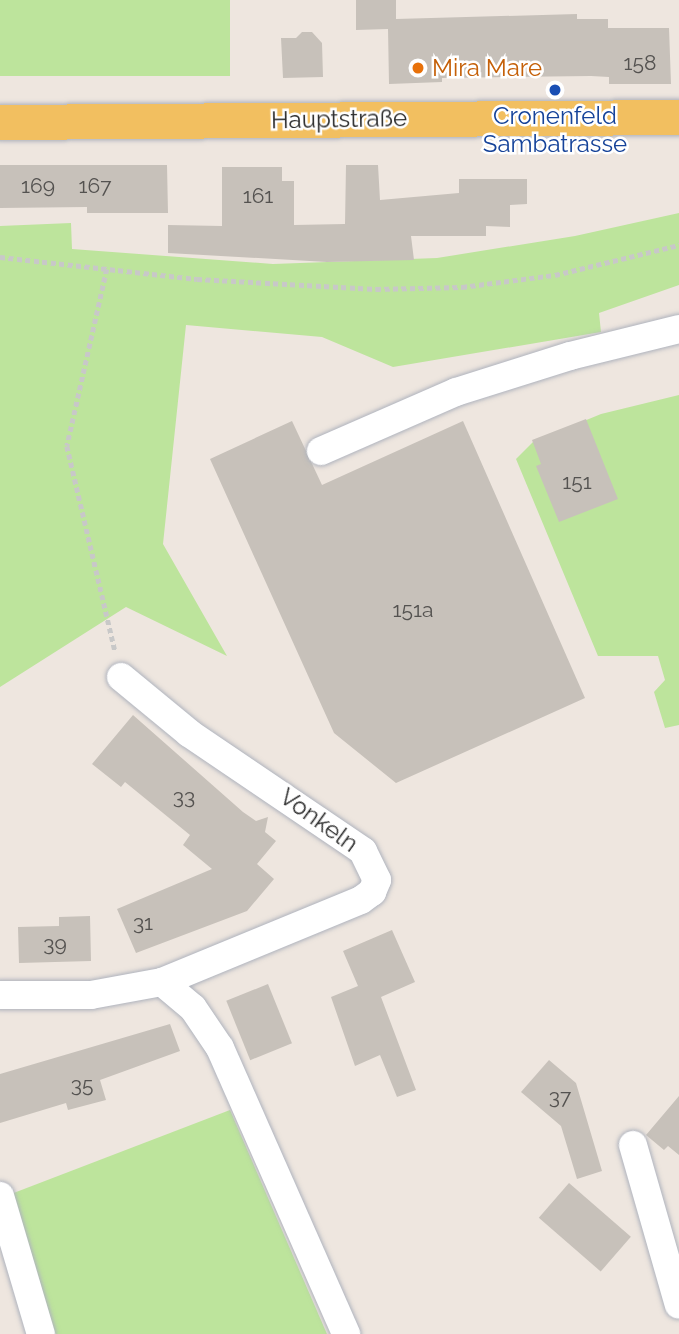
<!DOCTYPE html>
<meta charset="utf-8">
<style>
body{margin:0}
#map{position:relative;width:679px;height:1334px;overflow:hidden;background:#eee6df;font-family:Raleway,sans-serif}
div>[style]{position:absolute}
.green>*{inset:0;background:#bde49c;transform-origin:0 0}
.building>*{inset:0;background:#c7c1ba;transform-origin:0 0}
.path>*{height:4.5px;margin-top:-2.25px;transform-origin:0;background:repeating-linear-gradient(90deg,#c8c8c8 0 5px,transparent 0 8.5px)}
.roads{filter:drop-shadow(0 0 2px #afb3bd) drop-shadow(0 0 2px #afb3bd)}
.minor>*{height:28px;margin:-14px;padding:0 14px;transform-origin:14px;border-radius:14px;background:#fff}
.major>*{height:35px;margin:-17.5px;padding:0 17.5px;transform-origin:17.5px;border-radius:17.5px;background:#f2bf60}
.dots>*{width:19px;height:19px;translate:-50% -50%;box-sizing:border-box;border:4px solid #fff;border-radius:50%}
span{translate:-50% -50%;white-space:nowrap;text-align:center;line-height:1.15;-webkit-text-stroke:5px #fff;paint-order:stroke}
.number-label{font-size:21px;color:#545250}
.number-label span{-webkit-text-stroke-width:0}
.food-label{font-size:24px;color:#c56008}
.left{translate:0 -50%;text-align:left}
.transit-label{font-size:24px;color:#164399}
.street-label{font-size:24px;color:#2d2d2d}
</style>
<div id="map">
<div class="green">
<div style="left:0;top:0;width:230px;height:76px"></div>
<div style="clip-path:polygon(679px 213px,679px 285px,599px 313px,601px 332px,393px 367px,322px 337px,186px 325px,163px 544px,227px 656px,126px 607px,0 687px,0 226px,71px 223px,72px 249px,273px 264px,437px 258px,575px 236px)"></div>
<div style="clip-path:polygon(679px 395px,679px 725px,665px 728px,654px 692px,665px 680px,658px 656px,598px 656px,516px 459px,533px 442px,601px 414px)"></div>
<div style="clip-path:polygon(230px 1110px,327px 1334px,51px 1334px,11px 1194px)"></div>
</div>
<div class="building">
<div style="clip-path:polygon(356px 0,396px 0,396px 19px,577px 14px,577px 19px,608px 19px,608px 28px,669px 28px,671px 84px,609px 84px,609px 77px,591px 76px,442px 78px,442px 82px,389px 84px,388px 29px,356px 30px)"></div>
<div style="clip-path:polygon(302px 32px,312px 32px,322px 43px,323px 77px,283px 78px,281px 38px,296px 38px)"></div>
<div style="clip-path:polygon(0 165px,167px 165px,168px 213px,87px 213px,87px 207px,0 208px)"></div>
<div style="clip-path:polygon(346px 165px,378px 165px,380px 200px,459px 193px,459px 179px,527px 179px,527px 204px,510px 205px,510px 227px,486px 226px,486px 236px,411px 236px,414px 260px,327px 262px,168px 253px,168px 225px,222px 226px,222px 167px,282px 167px,282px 181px,294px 181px,294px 225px,345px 224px)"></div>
<div style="clip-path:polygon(586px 419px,618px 499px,559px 522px,536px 466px,541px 464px,532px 440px)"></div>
<div style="clip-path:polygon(292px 421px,322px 485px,463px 421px,585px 698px,396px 783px,334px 733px,210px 459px)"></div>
<div style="clip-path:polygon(133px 715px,243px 812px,256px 821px,268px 817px,265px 832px,276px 841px,257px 864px,274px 879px,247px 911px,136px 953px,117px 909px,212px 869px,183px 845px,190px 835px,125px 782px,121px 787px,92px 764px)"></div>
<div style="clip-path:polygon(90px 916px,91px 961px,19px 963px,18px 927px,59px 926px,59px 917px)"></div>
<div style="clip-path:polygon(392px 930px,415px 982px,381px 997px,416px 1090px,397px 1097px,380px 1055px,355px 1066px,331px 997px,358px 986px,343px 951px)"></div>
<div style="left:268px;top:984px;width:64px;height:45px;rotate:68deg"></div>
<div style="clip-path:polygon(170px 1024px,180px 1051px,100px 1080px,106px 1100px,68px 1110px,66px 1103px,0 1123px,0 1074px)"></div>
<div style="clip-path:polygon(549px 1060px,576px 1083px,602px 1171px,577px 1179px,561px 1126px,521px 1092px)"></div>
<div style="clip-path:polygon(679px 1096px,679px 1155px,668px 1146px,664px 1150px,646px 1135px)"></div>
<div style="left:569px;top:1183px;width:82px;height:46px;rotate:41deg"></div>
</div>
<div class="path">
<div style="left:0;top:257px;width:198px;rotate:6.4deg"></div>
<div style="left:197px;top:279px;width:179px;rotate:3.2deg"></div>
<div style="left:376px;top:289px;width:86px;rotate:-1.3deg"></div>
<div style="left:462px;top:287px;width:94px;rotate:-7.4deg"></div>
<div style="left:555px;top:275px;width:128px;rotate:-13.6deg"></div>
<div style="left:107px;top:269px;width:181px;rotate:102.7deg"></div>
<div style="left:67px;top:446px;width:210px;rotate:76.8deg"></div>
</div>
<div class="roads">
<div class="minor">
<div style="left:321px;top:451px;width:147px;rotate:-23.6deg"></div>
<div style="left:456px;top:392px;width:120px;rotate:-17.5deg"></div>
<div style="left:570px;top:356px;width:112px;rotate:-13.9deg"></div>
<div style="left:162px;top:982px;width:40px;rotate:40deg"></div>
<div style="left:193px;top:1008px;width:48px;rotate:56deg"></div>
<div style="left:220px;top:1048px;width:313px;rotate:66.2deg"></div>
<div style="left:0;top:995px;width:91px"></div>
<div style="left:91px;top:995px;width:72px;rotate:-10.4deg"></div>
<div style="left:162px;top:982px;width:215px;rotate:-22.4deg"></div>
<div style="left:361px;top:900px;width:14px;rotate:-36deg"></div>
<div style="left:372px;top:892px;width:13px;rotate:-67deg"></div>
<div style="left:377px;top:880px;width:32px;rotate:-116deg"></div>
<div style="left:363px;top:851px;width:210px;rotate:-145.9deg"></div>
<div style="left:189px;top:733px;width:88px;rotate:-140.5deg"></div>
<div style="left:633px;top:1145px;width:166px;rotate:74deg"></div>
<div style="left:0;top:1196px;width:144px;rotate:73.5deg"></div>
</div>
<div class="major">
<div style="left:0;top:122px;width:679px;rotate:-0.42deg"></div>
</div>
</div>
<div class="dots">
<div style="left:418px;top:68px;background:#e8710a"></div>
<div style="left:555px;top:90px;background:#1a4fb4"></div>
</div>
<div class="number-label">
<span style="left:640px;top:63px">158</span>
<span style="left:38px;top:186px">169</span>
<span style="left:95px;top:186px">167</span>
<span style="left:258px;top:196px">161</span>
<span style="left:577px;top:482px">151</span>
<span style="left:413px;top:610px">151a</span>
<span style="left:184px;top:797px">33</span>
<span style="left:143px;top:923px">31</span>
<span style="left:55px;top:944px">39</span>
<span style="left:82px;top:1085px">35</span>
<span style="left:560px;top:1097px">37</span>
</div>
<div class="food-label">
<span class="left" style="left:432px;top:68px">Mira Mare</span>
</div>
<div class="transit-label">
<span style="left:555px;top:130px">Cronenfeld<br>Sambatrasse</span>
</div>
<div class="street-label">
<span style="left:339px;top:119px;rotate:-1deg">Hauptstraße</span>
<span style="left:319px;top:820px;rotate:36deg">Vonkeln</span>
</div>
</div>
